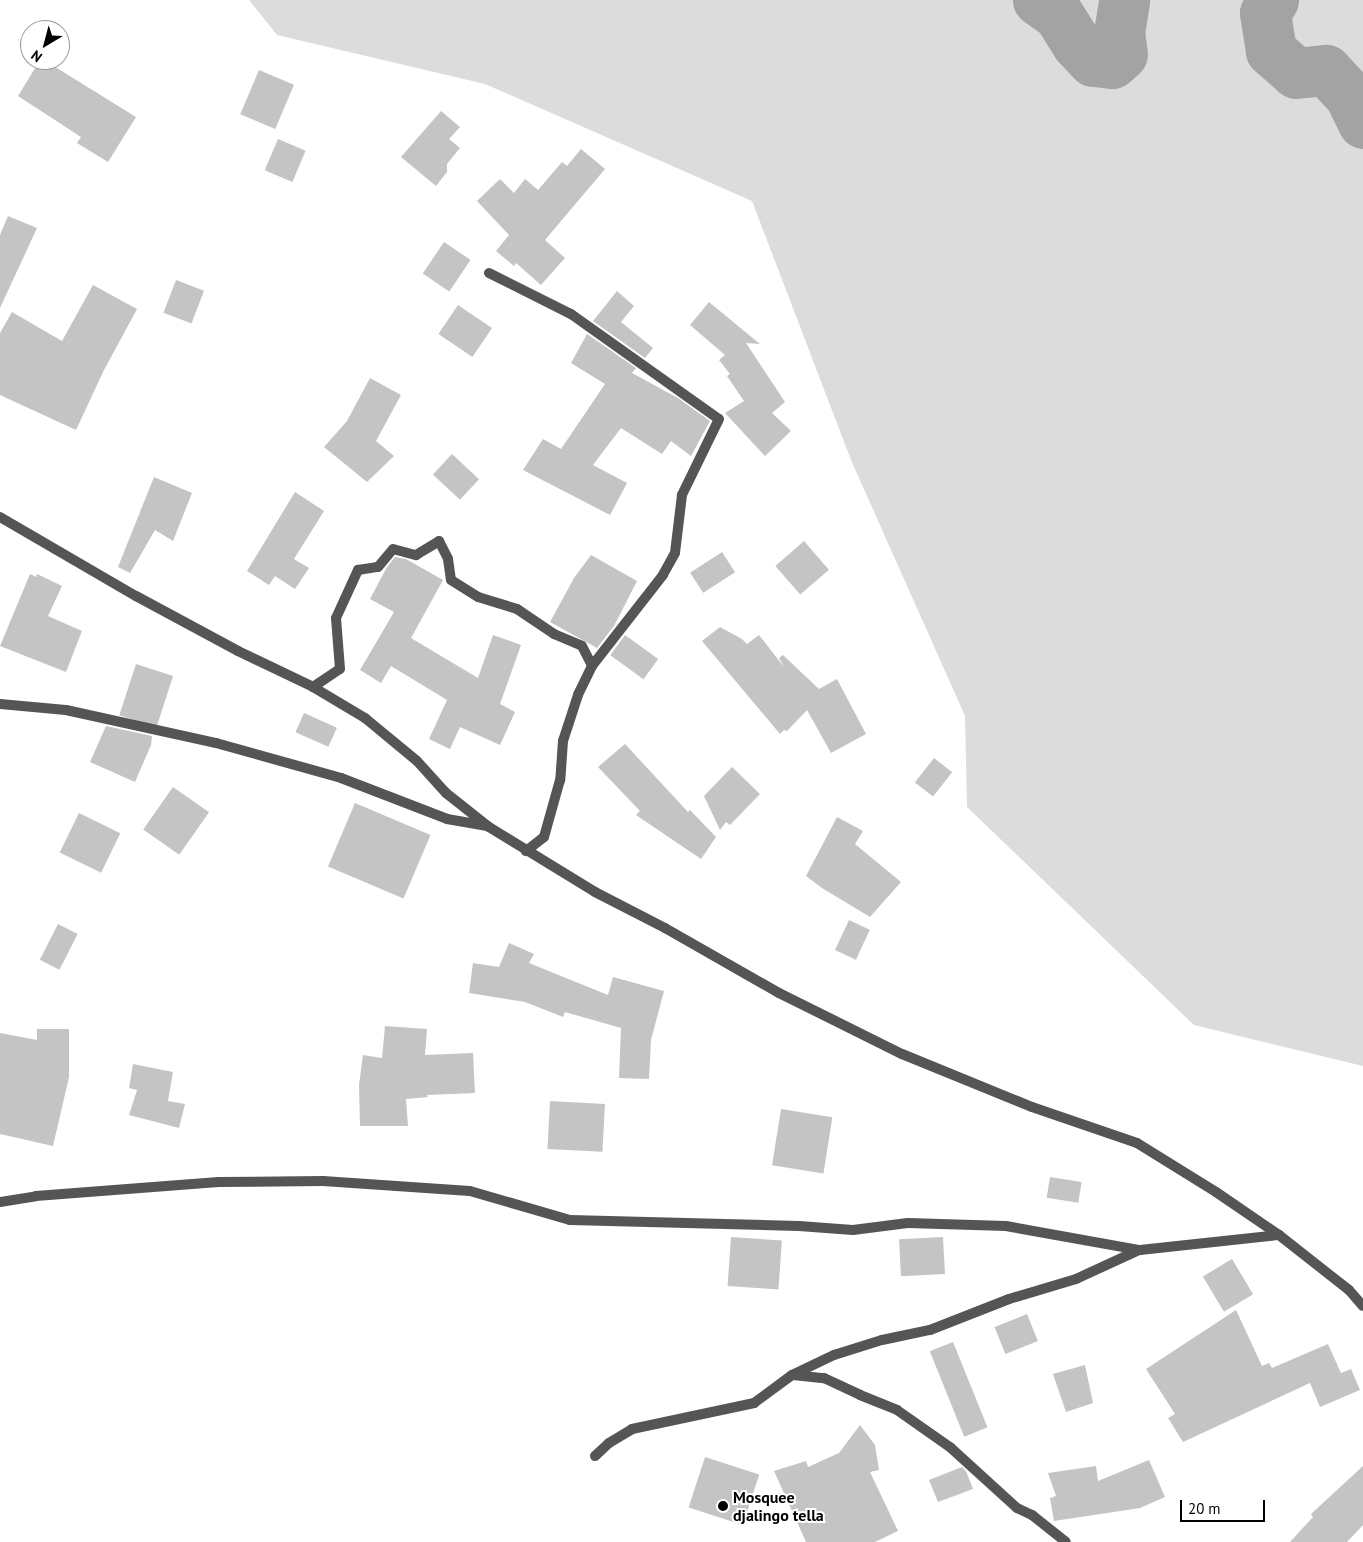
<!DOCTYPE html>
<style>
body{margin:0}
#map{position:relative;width:1363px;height:1542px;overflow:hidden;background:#fff;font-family:"PT Sans",sans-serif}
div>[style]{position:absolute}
.green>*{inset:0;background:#dcdcdc}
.river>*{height:51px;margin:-25.5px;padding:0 25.5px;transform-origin:25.5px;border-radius:25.5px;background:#a3a3a3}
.building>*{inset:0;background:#c4c4c4;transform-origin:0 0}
.street>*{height:10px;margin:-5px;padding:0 5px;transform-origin:5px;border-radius:5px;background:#555}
.dots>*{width:14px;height:14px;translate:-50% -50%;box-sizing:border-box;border:2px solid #fff;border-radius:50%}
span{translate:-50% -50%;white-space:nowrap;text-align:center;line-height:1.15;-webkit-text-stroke:4px #fff;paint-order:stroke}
.poi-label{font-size:16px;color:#000;font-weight:700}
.left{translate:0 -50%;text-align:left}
.north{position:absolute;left:20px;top:20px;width:50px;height:50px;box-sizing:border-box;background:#fff;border:1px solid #999;border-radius:50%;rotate:217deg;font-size:14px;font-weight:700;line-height:20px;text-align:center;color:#000}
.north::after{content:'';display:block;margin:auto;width:18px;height:22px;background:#000;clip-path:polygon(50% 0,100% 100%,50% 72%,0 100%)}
.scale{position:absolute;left:1180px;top:1500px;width:85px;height:22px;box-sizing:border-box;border:2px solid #000;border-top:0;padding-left:6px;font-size:15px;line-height:18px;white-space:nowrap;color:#000;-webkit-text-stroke:4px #fff;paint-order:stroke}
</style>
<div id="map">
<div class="green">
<div style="clip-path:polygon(249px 0,1363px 0,1363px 1066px,1194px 1025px,967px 807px,965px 716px,851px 460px,752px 201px,485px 84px,277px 35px)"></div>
</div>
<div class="river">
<div style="left:1038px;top:0;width:24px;rotate:35deg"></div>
<div style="left:1058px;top:14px;width:36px;rotate:58deg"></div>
<div style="left:1077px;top:44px;width:23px;rotate:47deg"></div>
<div style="left:1093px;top:61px;width:19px;rotate:6deg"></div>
<div style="left:1112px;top:63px;width:13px;rotate:-42deg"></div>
<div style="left:1122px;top:54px;width:21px;rotate:-98deg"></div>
<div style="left:1119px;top:33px;width:33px;rotate:-81deg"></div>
<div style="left:1273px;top:0;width:15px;rotate:122deg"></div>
<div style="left:1265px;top:13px;width:38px;rotate:81deg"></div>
<div style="left:1271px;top:51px;width:33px;rotate:41deg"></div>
<div style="left:1296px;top:73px;width:30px;rotate:-6deg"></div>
<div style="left:1326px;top:70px;width:35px;rotate:47deg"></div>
<div style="left:1350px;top:96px;width:30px;rotate:64deg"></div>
</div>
<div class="building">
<div style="clip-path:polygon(40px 60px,44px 60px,136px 117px,108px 162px,77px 143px,81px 137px,18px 96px)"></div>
<div style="left:259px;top:70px;width:38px;height:48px;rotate:23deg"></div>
<div style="clip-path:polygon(441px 111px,460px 127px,449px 139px,460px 148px,447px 164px,447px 172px,436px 186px,401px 157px)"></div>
<div style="left:278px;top:139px;width:30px;height:34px;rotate:23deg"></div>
<div style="clip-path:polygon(581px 149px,605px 169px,545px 240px,565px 258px,541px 285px,516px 263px,514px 266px,496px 251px,509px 235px,477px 201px,500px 179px,514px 193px,525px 179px,538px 190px,562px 162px,567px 166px)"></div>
<div style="clip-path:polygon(8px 216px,37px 228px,0 308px,0 235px)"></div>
<div style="left:444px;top:242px;width:32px;height:38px;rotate:34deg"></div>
<div style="left:176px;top:280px;width:30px;height:35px;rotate:21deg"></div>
<div style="clip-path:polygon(93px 285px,137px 309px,104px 370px,76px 430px,0 395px,0 333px,12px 312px,62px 341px)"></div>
<div style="clip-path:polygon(617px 291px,634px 306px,621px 322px,653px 348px,645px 358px,593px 321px)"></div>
<div style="clip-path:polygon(709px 302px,760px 344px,746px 343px,785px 402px,772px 413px,791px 431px,765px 456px,725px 413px,744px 401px,727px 376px,730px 374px,719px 360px,725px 355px,690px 325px)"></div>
<div style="left:458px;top:305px;width:41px;height:35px;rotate:34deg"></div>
<div style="clip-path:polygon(587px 334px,636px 368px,632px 373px,678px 398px,710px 421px,691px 456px,671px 441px,662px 454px,621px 428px,593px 465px,627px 483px,610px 515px,523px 470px,543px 439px,561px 449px,605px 384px,571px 363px)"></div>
<div style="clip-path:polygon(370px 378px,401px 395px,376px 441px,394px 456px,367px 482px,324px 447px,347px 421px)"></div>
<div style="left:452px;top:454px;width:37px;height:28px;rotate:43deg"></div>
<div style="clip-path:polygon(154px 477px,192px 493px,173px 541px,155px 530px,130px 573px,118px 567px)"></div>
<div style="clip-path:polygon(295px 492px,324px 511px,294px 559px,309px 568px,295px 589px,275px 576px,269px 585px,247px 571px)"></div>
<div style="left:804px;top:541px;width:38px;height:38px;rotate:49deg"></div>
<div style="left:722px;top:552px;width:24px;height:38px;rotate:57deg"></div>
<div style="clip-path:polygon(591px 555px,637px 581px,614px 626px,597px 648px,550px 622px,574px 578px)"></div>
<div style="clip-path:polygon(395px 557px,406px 559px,443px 580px,411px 638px,478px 678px,493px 635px,521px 645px,500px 704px,515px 712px,500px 745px,460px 727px,450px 749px,429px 739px,447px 700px,391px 666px,381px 683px,360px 670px,394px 612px,370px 599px,387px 567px)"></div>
<div style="clip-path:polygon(30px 574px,36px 577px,37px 574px,62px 586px,48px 616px,82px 631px,66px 672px,0 646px)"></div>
<div style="clip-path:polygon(720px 627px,742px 639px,747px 644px,759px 635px,784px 667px,779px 658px,783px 655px,819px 689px,837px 679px,866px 734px,831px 753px,807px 710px,787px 731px,784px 730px,780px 734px,702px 641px)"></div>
<div style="left:625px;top:635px;width:41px;height:25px;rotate:36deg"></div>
<div style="left:136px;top:664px;width:39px;height:54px;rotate:18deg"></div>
<div style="left:304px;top:713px;width:36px;height:21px;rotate:24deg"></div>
<div style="clip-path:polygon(106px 726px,152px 736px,151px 745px,135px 782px,90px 762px)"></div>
<div style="clip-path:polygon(625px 744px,688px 812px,690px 810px,716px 837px,701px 859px,636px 815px,640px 811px,598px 767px)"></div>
<div style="left:934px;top:758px;width:23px;height:31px;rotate:38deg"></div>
<div style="clip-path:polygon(732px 767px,760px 794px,730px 825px,726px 822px,720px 830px,704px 796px)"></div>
<div style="left:173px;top:787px;width:44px;height:52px;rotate:35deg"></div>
<div style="left:355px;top:803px;width:82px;height:69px;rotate:23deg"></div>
<div style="left:79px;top:813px;width:46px;height:44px;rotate:26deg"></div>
<div style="clip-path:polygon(837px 817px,863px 831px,855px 844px,901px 882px,870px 917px,822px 888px,806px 876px)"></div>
<div style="left:849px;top:920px;width:23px;height:33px;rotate:25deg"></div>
<div style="left:58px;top:924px;width:22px;height:40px;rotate:27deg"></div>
<div style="clip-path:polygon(509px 943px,534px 954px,529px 963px,608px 995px,613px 977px,664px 991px,651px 1040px,649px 1079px,619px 1078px,621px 1028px,565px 1012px,563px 1017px,525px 1002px,469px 993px,473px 963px,499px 967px)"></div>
<div style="clip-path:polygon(385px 1026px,427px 1029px,425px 1055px,473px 1053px,475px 1093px,427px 1095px,428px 1097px,406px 1099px,408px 1126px,360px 1126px,359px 1085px,363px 1055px,382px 1058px)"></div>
<div style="clip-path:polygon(37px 1029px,69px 1029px,69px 1077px,53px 1146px,0 1134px,0 1033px,37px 1040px)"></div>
<div style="clip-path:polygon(133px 1064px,173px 1072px,168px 1101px,185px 1104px,179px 1128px,129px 1115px,137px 1090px,129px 1088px)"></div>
<div style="left:550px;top:1101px;width:55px;height:48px;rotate:3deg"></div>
<div style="left:781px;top:1109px;width:52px;height:57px;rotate:9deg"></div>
<div style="left:1050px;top:1177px;width:32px;height:21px;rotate:9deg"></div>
<div style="left:731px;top:1237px;width:51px;height:49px;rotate:4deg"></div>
<div style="left:943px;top:1237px;width:37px;height:44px;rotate:87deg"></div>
<div style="left:1232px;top:1259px;width:41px;height:34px;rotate:59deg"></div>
<div style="clip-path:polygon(1236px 1310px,1262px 1366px,1269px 1363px,1272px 1368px,1328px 1344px,1341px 1373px,1351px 1369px,1360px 1390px,1320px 1407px,1310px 1383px,1183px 1442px,1168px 1418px,1175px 1414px,1146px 1369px)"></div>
<div style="left:1027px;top:1314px;width:29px;height:35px;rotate:68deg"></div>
<div style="left:953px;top:1342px;width:92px;height:25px;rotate:68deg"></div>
<div style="clip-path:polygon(1085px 1365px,1093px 1403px,1066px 1412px,1053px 1374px)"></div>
<div style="clip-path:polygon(860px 1425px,875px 1445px,879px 1470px,870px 1472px,898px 1531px,875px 1542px,806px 1542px,774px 1471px,806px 1461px,808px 1467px,839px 1453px)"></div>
<div style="left:705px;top:1457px;width:57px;height:53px;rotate:18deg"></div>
<div style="clip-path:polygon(1149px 1460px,1165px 1497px,1140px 1508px,1054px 1521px,1050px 1498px,1056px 1496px,1048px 1473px,1096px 1466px,1098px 1481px)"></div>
<div style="clip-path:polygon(1363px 1466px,1363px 1525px,1347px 1542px,1290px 1542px,1313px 1517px,1311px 1514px)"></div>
<div style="clip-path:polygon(962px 1467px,966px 1471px,973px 1489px,938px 1502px,929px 1480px)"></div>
</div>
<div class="street">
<div style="left:489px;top:273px;width:92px;rotate:26.6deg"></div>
<div style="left:571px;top:314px;width:181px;rotate:35.4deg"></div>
<div style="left:719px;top:419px;width:85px;rotate:116deg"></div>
<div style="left:682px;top:495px;width:58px;rotate:96.9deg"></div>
<div style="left:675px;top:553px;width:25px;rotate:119deg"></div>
<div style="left:663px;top:575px;width:115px;rotate:128deg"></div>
<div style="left:592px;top:666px;width:32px;rotate:116deg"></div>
<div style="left:578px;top:695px;width:48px;rotate:108.1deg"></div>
<div style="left:563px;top:741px;width:39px;rotate:94deg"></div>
<div style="left:560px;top:780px;width:59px;rotate:105.7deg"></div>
<div style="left:544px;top:837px;width:23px;rotate:142deg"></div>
<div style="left:0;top:517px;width:157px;rotate:30.2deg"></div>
<div style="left:136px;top:596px;width:116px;rotate:28.3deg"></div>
<div style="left:238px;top:651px;width:83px;rotate:25.6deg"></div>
<div style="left:313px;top:687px;width:61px;rotate:30.8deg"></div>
<div style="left:365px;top:718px;width:67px;rotate:39.6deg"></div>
<div style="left:417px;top:761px;width:43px;rotate:47.8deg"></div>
<div style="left:446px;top:793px;width:55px;rotate:38.3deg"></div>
<div style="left:489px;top:827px;width:124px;rotate:31.5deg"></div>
<div style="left:595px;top:892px;width:79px;rotate:27.2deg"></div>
<div style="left:665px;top:928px;width:131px;rotate:29.7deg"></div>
<div style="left:779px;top:993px;width:137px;rotate:26.4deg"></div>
<div style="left:902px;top:1054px;width:140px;rotate:22.2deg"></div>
<div style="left:1032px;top:1107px;width:111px;rotate:18.9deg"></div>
<div style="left:1137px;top:1143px;width:93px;rotate:31.8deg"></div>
<div style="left:1216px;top:1192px;width:76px;rotate:34.3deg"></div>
<div style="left:1279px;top:1235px;width:89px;rotate:38.2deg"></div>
<div style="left:1349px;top:1290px;width:21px;rotate:49deg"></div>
<div style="left:313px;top:687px;width:32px;rotate:-34deg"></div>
<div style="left:340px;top:669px;width:51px;rotate:-94.5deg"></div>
<div style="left:336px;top:618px;width:53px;rotate:-65.4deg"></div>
<div style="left:358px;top:570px;width:20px;rotate:-9deg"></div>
<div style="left:378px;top:567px;width:23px;rotate:-50deg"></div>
<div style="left:393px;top:549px;width:24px;rotate:15deg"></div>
<div style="left:416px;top:555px;width:27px;rotate:-31deg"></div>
<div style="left:439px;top:541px;width:20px;rotate:63deg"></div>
<div style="left:448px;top:559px;width:21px;rotate:82deg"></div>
<div style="left:451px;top:580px;width:32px;rotate:32deg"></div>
<div style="left:478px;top:597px;width:41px;rotate:17.1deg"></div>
<div style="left:517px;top:609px;width:45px;rotate:34deg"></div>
<div style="left:554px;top:634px;width:30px;rotate:23deg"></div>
<div style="left:582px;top:646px;width:22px;rotate:63deg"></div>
<div style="left:0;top:704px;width:66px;rotate:5.2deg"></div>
<div style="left:66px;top:710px;width:154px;rotate:12.4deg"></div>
<div style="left:216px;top:743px;width:130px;rotate:15.6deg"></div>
<div style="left:341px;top:778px;width:114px;rotate:21.1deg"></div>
<div style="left:447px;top:819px;width:41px;rotate:9.9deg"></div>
<div style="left:0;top:1202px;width:36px;rotate:-9deg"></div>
<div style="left:36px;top:1196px;width:183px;rotate:-4.4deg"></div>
<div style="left:218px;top:1182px;width:105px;rotate:-0.5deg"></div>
<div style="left:323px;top:1181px;width:147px;rotate:3.9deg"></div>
<div style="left:470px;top:1191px;width:104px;rotate:16.2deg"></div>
<div style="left:570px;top:1220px;width:229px;rotate:1.5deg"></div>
<div style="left:799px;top:1226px;width:54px;rotate:4.2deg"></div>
<div style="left:853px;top:1230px;width:55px;rotate:-7.3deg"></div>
<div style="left:908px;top:1223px;width:98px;rotate:1.8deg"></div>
<div style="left:1006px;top:1226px;width:136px;rotate:10.2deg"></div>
<div style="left:1140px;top:1250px;width:140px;rotate:-6.2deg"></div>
<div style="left:793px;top:1375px;width:31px;rotate:6deg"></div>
<div style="left:824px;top:1378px;width:40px;rotate:25deg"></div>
<div style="left:860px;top:1395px;width:40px;rotate:22deg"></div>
<div style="left:897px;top:1410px;width:66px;rotate:35.1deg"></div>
<div style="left:951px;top:1448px;width:89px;rotate:42.3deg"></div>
<div style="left:1017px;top:1508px;width:17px;rotate:25deg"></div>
<div style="left:1032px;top:1515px;width:43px;rotate:38.5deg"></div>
<div style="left:595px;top:1456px;width:19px;rotate:-43deg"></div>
<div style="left:609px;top:1443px;width:27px;rotate:-31deg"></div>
<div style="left:632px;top:1429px;width:125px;rotate:-12deg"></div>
<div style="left:754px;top:1403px;width:47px;rotate:-36.4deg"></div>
<div style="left:792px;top:1375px;width:47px;rotate:-25.5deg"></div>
<div style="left:834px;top:1355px;width:50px;rotate:-17.4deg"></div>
<div style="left:882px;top:1340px;width:49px;rotate:-11.8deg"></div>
<div style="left:930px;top:1330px;width:85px;rotate:-21.4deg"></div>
<div style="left:1009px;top:1299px;width:70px;rotate:-16.6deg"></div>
<div style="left:1076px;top:1279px;width:69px;rotate:-24.7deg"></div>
</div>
<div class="dots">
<div style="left:723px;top:1506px;background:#000"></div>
</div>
<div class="poi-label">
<span class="left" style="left:733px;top:1506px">Mosquee<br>djalingo tella</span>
</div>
<div class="north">N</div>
<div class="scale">20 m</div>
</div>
